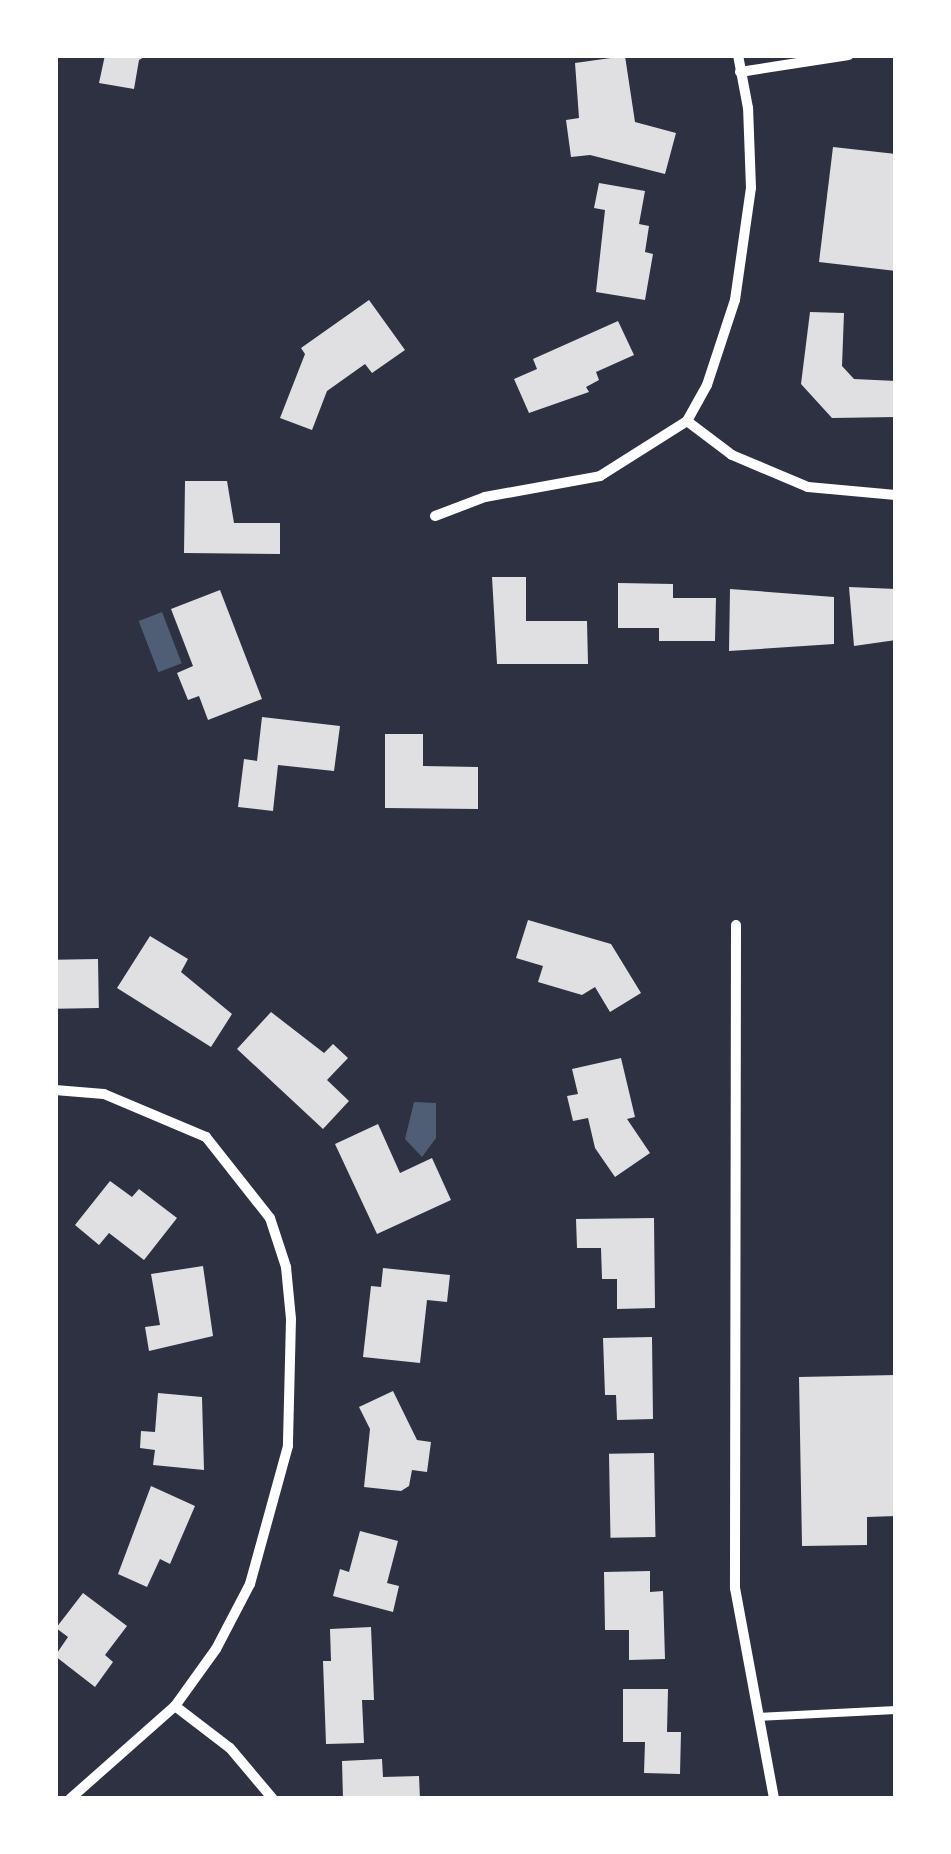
<!DOCTYPE html>
<style>
body{margin:0}
#map{position:relative;width:951px;height:1854px;overflow:hidden;background:#2d3142;font-family:"DejaVu Sans",sans-serif}
div>[style]{position:absolute}
.water>*{inset:0;background:#4f5d75;transform-origin:0 0}
.building>*{inset:0;background:#e0e0e3;transform-origin:0 0}
.service>*{height:8px;margin:-4px;padding:0 4px;transform-origin:4px;border-radius:4px;background:#fff}
.minor>*{height:10px;margin:-5px;padding:0 5px;transform-origin:5px;border-radius:5px;background:#fff}
span{translate:-50% -50%;white-space:nowrap;text-align:center;line-height:1.15;-webkit-text-stroke:8px #fff;paint-order:stroke}
.frame{position:absolute;inset:0;border:58px solid #fff;pointer-events:none}
</style>
<div id="map">
<div class="water">
<div style="left:162px;top:612px;width:55px;height:25px;rotate:69deg"></div>
<div style="clip-path:polygon(414px 1102px,436px 1103px,436px 1138px,422px 1157px,405px 1139px)"></div>
</div>
<div class="building">
<div style="clip-path:polygon(105px 55px,148px 55px,139px 60px,134px 89px,99px 83px)"></div>
<div style="clip-path:polygon(625px 56px,635px 122px,676px 133px,665px 174px,590px 155px,571px 157px,566px 120px,579px 118px,575px 63px)"></div>
<div style="clip-path:polygon(833px 147px,896px 154px,896px 271px,819px 262px)"></div>
<div style="clip-path:polygon(599px 183px,645px 191px,639px 224px,649px 226px,645px 252px,653px 254px,645px 300px,596px 292px,605px 210px,594px 208px)"></div>
<div style="clip-path:polygon(369px 300px,405px 350px,372px 373px,365px 364px,327px 391px,312px 430px,280px 418px,305px 354px,301px 348px)"></div>
<div style="clip-path:polygon(810px 312px,844px 313px,842px 366px,854px 379px,896px 381px,896px 417px,832px 418px,801px 384px)"></div>
<div style="clip-path:polygon(618px 321px,634px 355px,596px 372px,599px 380px,586px 387px,589px 392px,529px 413px,514px 379px,537px 369px,533px 359px)"></div>
<div style="clip-path:polygon(185px 481px,227px 481px,234px 523px,280px 523px,280px 554px,184px 553px)"></div>
<div style="clip-path:polygon(492px 577px,526px 577px,526px 621px,587px 621px,588px 664px,497px 664px)"></div>
<div style="clip-path:polygon(618px 583px,673px 584px,673px 598px,716px 598px,715px 641px,659px 641px,659px 628px,618px 628px)"></div>
<div style="clip-path:polygon(849px 587px,896px 589px,896px 640px,854px 646px)"></div>
<div style="clip-path:polygon(730px 589px,834px 597px,834px 644px,729px 651px)"></div>
<div style="clip-path:polygon(220px 590px,262px 699px,208px 720px,199px 696px,188px 700px,177px 673px,193px 666px,171px 609px)"></div>
<div style="clip-path:polygon(262px 717px,340px 726px,334px 771px,278px 765px,273px 811px,238px 807px,244px 759px,257px 761px)"></div>
<div style="clip-path:polygon(385px 734px,423px 734px,423px 766px,478px 767px,478px 809px,385px 808px)"></div>
<div style="clip-path:polygon(528px 920px,611px 944px,641px 993px,610px 1012px,595px 987px,582px 995px,538px 982px,543px 966px,516px 958px)"></div>
<div style="clip-path:polygon(150px 936px,188px 959px,181px 972px,232px 1014px,211px 1047px,117px 988px)"></div>
<div style="left:98px;top:959px;width:49px;height:43px;rotate:89deg"></div>
<div style="clip-path:polygon(271px 1012px,324px 1053px,333px 1044px,348px 1058px,327px 1080px,349px 1101px,323px 1129px,237px 1049px)"></div>
<div style="clip-path:polygon(621px 1058px,635px 1117px,627px 1119px,650px 1153px,615px 1177px,595px 1148px,588px 1118px,573px 1121px,567px 1096px,578px 1094px,572px 1069px)"></div>
<div style="clip-path:polygon(378px 1124px,400px 1173px,432px 1158px,451px 1200px,377px 1234px,335px 1144px)"></div>
<div style="clip-path:polygon(110px 1181px,132px 1197px,139px 1189px,177px 1218px,144px 1260px,109px 1233px,99px 1245px,75px 1225px)"></div>
<div style="clip-path:polygon(654px 1218px,655px 1308px,617px 1309px,617px 1279px,602px 1279px,601px 1248px,577px 1248px,576px 1219px)"></div>
<div style="clip-path:polygon(203px 1266px,213px 1336px,149px 1351px,145px 1327px,160px 1325px,151px 1274px)"></div>
<div style="clip-path:polygon(383px 1268px,450px 1275px,447px 1302px,427px 1300px,420px 1363px,363px 1357px,371px 1286px,381px 1287px)"></div>
<div style="clip-path:polygon(652px 1337px,653px 1419px,617px 1420px,616px 1395px,605px 1395px,603px 1338px)"></div>
<div style="clip-path:polygon(896px 1375px,896px 1516px,867px 1517px,867px 1545px,802px 1546px,799px 1377px)"></div>
<div style="clip-path:polygon(393px 1391px,417px 1440px,431px 1442px,427px 1472px,412px 1470px,409px 1486px,401px 1491px,364px 1487px,370px 1429px,359px 1407px)"></div>
<div style="clip-path:polygon(158px 1393px,202px 1397px,204px 1470px,153px 1465px,155px 1450px,140px 1448px,141px 1431px,155px 1432px)"></div>
<div style="left:654px;top:1453px;width:84px;height:45px;rotate:89deg"></div>
<div style="clip-path:polygon(151px 1486px,195px 1506px,170px 1564px,160px 1559px,147px 1587px,118px 1574px)"></div>
<div style="clip-path:polygon(360px 1531px,398px 1541px,387px 1583px,399px 1586px,393px 1612px,333px 1596px,340px 1569px,349px 1572px)"></div>
<div style="clip-path:polygon(650px 1571px,650px 1592px,663px 1591px,665px 1659px,629px 1660px,629px 1630px,605px 1630px,604px 1572px)"></div>
<div style="clip-path:polygon(83px 1593px,127px 1626px,105px 1655px,113px 1662px,95px 1687px,55px 1656px,68px 1637px,56px 1628px)"></div>
<div style="clip-path:polygon(371px 1627px,374px 1700px,362px 1700px,364px 1743px,326px 1744px,323px 1661px,331px 1661px,330px 1629px)"></div>
<div style="clip-path:polygon(623px 1689px,668px 1689px,667px 1732px,681px 1732px,680px 1774px,644px 1773px,645px 1742px,623px 1742px)"></div>
<div style="clip-path:polygon(382px 1759px,383px 1777px,419px 1776px,420px 1799px,343px 1799px,342px 1761px)"></div>
</div>
<div class="service">
<div style="left:759px;top:1717px;width:137px;rotate:-2.9deg"></div>
</div>
<div class="minor">
<div style="left:740px;top:72px;width:110px;rotate:-8.9deg"></div>
<div style="left:687px;top:421px;width:56px;rotate:37.1deg"></div>
<div style="left:732px;top:455px;width:82px;rotate:22.8deg"></div>
<div style="left:808px;top:487px;width:88px;rotate:5.2deg"></div>
<div style="left:435px;top:516px;width:53px;rotate:-20.8deg"></div>
<div style="left:485px;top:497px;width:117px;rotate:-10.3deg"></div>
<div style="left:600px;top:476px;width:103px;rotate:-32.3deg"></div>
<div style="left:687px;top:421px;width:41px;rotate:-60.9deg"></div>
<div style="left:707px;top:385px;width:89px;rotate:-71.8deg"></div>
<div style="left:735px;top:300px;width:113px;rotate:-81.9deg"></div>
<div style="left:751px;top:188px;width:80px;rotate:-92.1deg"></div>
<div style="left:748px;top:108px;width:54px;rotate:-100.7deg"></div>
<div style="left:736px;top:925px;width:663px;rotate:90.09deg"></div>
<div style="left:735px;top:1588px;width:215px;rotate:79.5deg"></div>
<div style="left:55px;top:1090px;width:49px;rotate:4.7deg"></div>
<div style="left:104px;top:1094px;width:111px;rotate:22.9deg"></div>
<div style="left:206px;top:1137px;width:103px;rotate:51.7deg"></div>
<div style="left:270px;top:1218px;width:52px;rotate:71.9deg"></div>
<div style="left:286px;top:1267px;width:52px;rotate:84.5deg"></div>
<div style="left:291px;top:1319px;width:127px;rotate:91.4deg"></div>
<div style="left:288px;top:1446px;width:143px;rotate:105.4deg"></div>
<div style="left:250px;top:1584px;width:73px;rotate:117.6deg"></div>
<div style="left:216px;top:1649px;width:70px;rotate:125.7deg"></div>
<div style="left:175px;top:1706px;width:140px;rotate:138.5deg"></div>
<div style="left:175px;top:1706px;width:69px;rotate:37.4deg"></div>
<div style="left:230px;top:1748px;width:67px;rotate:49.9deg"></div>
</div>
<div class="frame"></div>
</div>
